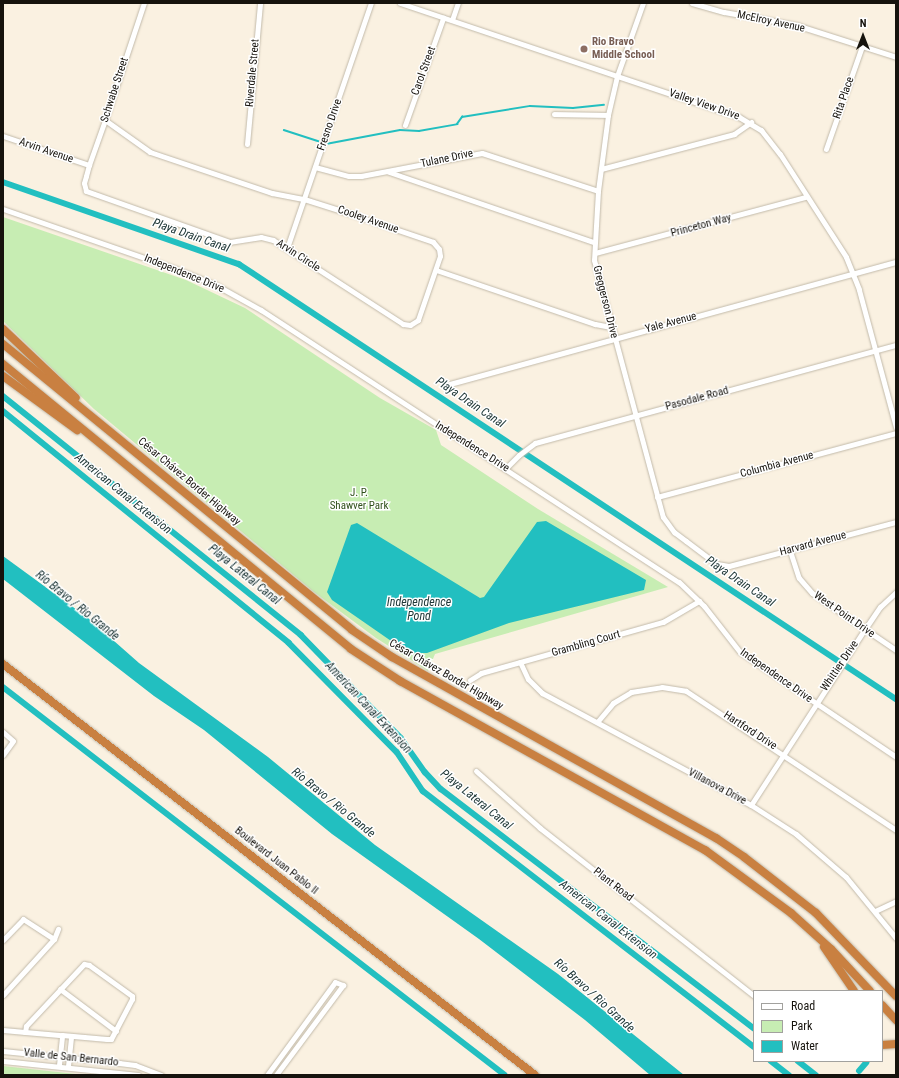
<!DOCTYPE html>
<meta charset="utf-8">
<style>
body{margin:0}
#map{position:relative;width:899px;height:1078px;overflow:hidden;background:#faf1e1;font-family:"Roboto Condensed",sans-serif}
div>[style]{position:absolute}
.green>*{inset:0;background:#c7edb3}
.water>*{inset:0;background:#22bfc0}
.stream>*{height:1.5px;margin:-0.75px;padding:0 0.75px;transform-origin:0.75px;border-radius:0.75px;background:#22bfc0}
.canal>*{height:5.5px;margin:-2.75px;padding:0 2.75px;transform-origin:2.75px;border-radius:2.75px;background:#22bfc0}
.roads{filter:drop-shadow(0 0 1px #c2baaa) drop-shadow(0 0 1px #c2baaa)}
.minor>*{height:5px;margin:-2.5px;padding:0 2.5px;transform-origin:2.5px;border-radius:2.5px;background:#fff}
.highway>*{height:8px;margin:-4px;padding:0 4px;transform-origin:4px;border-radius:4px;background:#c98041}
.dots>*{width:11px;height:11px;translate:-50% -50%;box-sizing:border-box;border:2px solid #fff;border-radius:50%}
span{translate:-50% -50%;white-space:nowrap;text-align:center;line-height:1.15;-webkit-text-stroke:3px #fff;paint-order:stroke}
.street-label{font-size:11px;color:#16130d}
.education-label{font-size:11px;color:#785e54;font-weight:700}
.left{translate:0 -50%;text-align:left}
.park-label{font-size:11px;color:#30501b}
.water-label{font-size:12px;color:#213939;font-style:italic}
.frame{position:absolute;inset:0;border:4px solid #16130d;pointer-events:none}
.legend{position:absolute;left:753px;top:990px;width:130px;height:72px;box-sizing:border-box;background:#fff;border:1px solid #a2a19e;margin:0;padding:5px 7px;list-style:none;font-size:12px;color:#16130d}
.legend li{display:flex;align-items:center;gap:8px;height:20px}
.legend b{width:20px;border:1px solid #a2a19e}
.north{position:absolute;left:843px;top:16px;width:40px;height:40px;-webkit-text-stroke:3px #fff;paint-order:stroke;rotate:0deg;font-size:11px;font-weight:700;line-height:16px;text-align:center;color:#16130d}
.north::after{content:'';display:block;margin:auto;width:14px;height:18px;background:#16130d;clip-path:polygon(50% 0,100% 100%,50% 72%,0 100%)}
</style>
<div id="map">
<div class="green">
<div style="clip-path:polygon(3px 217px,186px 280px,245px 308px,380px 398px,436px 430px,441px 445px,538px 509px,668px 587px,435px 654px,428px 671px,376px 638px,314px 592px,94px 409px,3px 321px)"></div>
<div style="clip-path:polygon(3px 1066px,85px 1075px,3px 1075px)"></div>
</div>
<div class="water">
<div style="clip-path:polygon(546px 521px,646px 580px,644px 590px,509px 623px,427px 653px,417px 653px,407px 652px,332px 600px,327px 592px,351px 525px,357px 523px,480px 598px,484px 597px,537px 522px)"></div>
<div style="clip-path:polygon(3px 556px,88px 618px,139px 663px,268px 757px,375px 845px,558px 974px,684px 1075px,650px 1075px,585px 1020px,479px 939px,332px 834px,204px 730px,154px 696px,3px 579px)"></div>
</div>
<div class="stream">
<div style="left:284px;top:130px;width:36px;rotate:18deg"></div>
<div style="left:326px;top:144px;width:75px;rotate:-10.7deg"></div>
<div style="left:400px;top:130px;width:19px;rotate:3deg"></div>
<div style="left:419px;top:131px;width:39px;rotate:-10deg"></div>
<div style="left:457px;top:124px;width:9px;rotate:-54deg"></div>
<div style="left:462px;top:117px;width:69px;rotate:-9.2deg"></div>
<div style="left:530px;top:106px;width:43px;rotate:2.7deg"></div>
<div style="left:573px;top:108px;width:31px;rotate:-6deg"></div>
</div>
<div class="canal">
<div style="left:3px;top:182px;width:250px;rotate:19.2deg"></div>
<div style="left:239px;top:264px;width:788px;rotate:33.51deg"></div>
<div style="left:3px;top:396px;width:382px;rotate:38.7deg"></div>
<div style="left:301px;top:635px;width:144px;rotate:45.8deg"></div>
<div style="left:401px;top:738px;width:42px;rotate:54.8deg"></div>
<div style="left:425px;top:772px;width:23px;rotate:47deg"></div>
<div style="left:441px;top:789px;width:394px;rotate:37.4deg"></div>
<div style="left:3px;top:411px;width:368px;rotate:39deg"></div>
<div style="left:289px;top:643px;width:153px;rotate:45.3deg"></div>
<div style="left:397px;top:752px;width:47px;rotate:56.3deg"></div>
<div style="left:423px;top:791px;width:418px;rotate:37.7deg"></div>
<div style="left:3px;top:687px;width:634px;rotate:37.7deg"></div>
<div style="left:771px;top:1061px;width:23px;rotate:38deg"></div>
<div style="left:798px;top:1061px;width:23px;rotate:38deg"></div>
<div style="left:859px;top:1071px;width:11px;rotate:-49deg"></div>
</div>
<div class="roads">
<div class="minor">
<div style="left:400px;top:3px;width:358px;rotate:18.6deg"></div>
<div style="left:739px;top:117px;width:26px;rotate:31deg"></div>
<div style="left:761px;top:130px;width:31px;rotate:52deg"></div>
<div style="left:780px;top:154px;width:122px;rotate:57.3deg"></div>
<div style="left:846px;top:257px;width:35px;rotate:68deg"></div>
<div style="left:859px;top:290px;width:142px;rotate:74.9deg"></div>
<div style="left:643px;top:3px;width:77px;rotate:109.6deg"></div>
<div style="left:617px;top:76px;width:40px;rotate:103deg"></div>
<div style="left:608px;top:115px;width:77px;rotate:97.5deg"></div>
<div style="left:598px;top:191px;width:69px;rotate:93.3deg"></div>
<div style="left:594px;top:260px;width:266px;rotate:75deg"></div>
<div style="left:663px;top:517px;width:19px;rotate:54deg"></div>
<div style="left:674px;top:532px;width:15px;rotate:37deg"></div>
<div style="left:686px;top:541px;width:39px;rotate:37deg"></div>
<div style="left:717px;top:564px;width:12px;rotate:9deg"></div>
<div style="left:729px;top:566px;width:173px;rotate:-14.8deg"></div>
<div style="left:692px;top:3px;width:33px;rotate:16deg"></div>
<div style="left:724px;top:12px;width:73px;rotate:10.2deg"></div>
<div style="left:796px;top:25px;width:105px;rotate:17.7deg"></div>
<div style="left:452px;top:20px;width:18px;rotate:-71deg"></div>
<div style="left:554px;top:114px;width:54px;rotate:1.1deg"></div>
<div style="left:105px;top:120px;width:55px;rotate:35.4deg"></div>
<div style="left:150px;top:152px;width:129px;rotate:18.6deg"></div>
<div style="left:272px;top:193px;width:33px;rotate:11deg"></div>
<div style="left:304px;top:199px;width:43px;rotate:17.6deg"></div>
<div style="left:345px;top:212px;width:93px;rotate:18.8deg"></div>
<div style="left:433px;top:242px;width:9px;rotate:49deg"></div>
<div style="left:439px;top:249px;width:7px;rotate:82deg"></div>
<div style="left:440px;top:256px;width:68px;rotate:109deg"></div>
<div style="left:418px;top:320px;width:9px;rotate:148deg"></div>
<div style="left:410px;top:325px;width:7px;rotate:-172deg"></div>
<div style="left:403px;top:324px;width:155px;rotate:-147.1deg"></div>
<div style="left:273px;top:240px;width:12px;rotate:-166deg"></div>
<div style="left:261px;top:237px;width:31px;rotate:171deg"></div>
<div style="left:230px;top:242px;width:153px;rotate:-160.5deg"></div>
<div style="left:86px;top:191px;width:8px;rotate:-104deg"></div>
<div style="left:84px;top:183px;width:7px;rotate:-74deg"></div>
<div style="left:86px;top:176px;width:11px;rotate:-75deg"></div>
<div style="left:89px;top:165px;width:48px;rotate:-70.4deg"></div>
<div style="left:105px;top:120px;width:123px;rotate:-71.6deg"></div>
<div style="left:405px;top:125px;width:114px;rotate:-70.4deg"></div>
<div style="left:3px;top:136px;width:91px;rotate:18.6deg"></div>
<div style="left:247px;top:144px;width:142px;rotate:-84.7deg"></div>
<div style="left:826px;top:149px;width:109px;rotate:-70.7deg"></div>
<div style="left:315px;top:167px;width:35px;rotate:15deg"></div>
<div style="left:349px;top:176px;width:12px"></div>
<div style="left:361px;top:176px;width:123px;rotate:-10.8deg"></div>
<div style="left:482px;top:153px;width:122px;rotate:18.1deg"></div>
<div style="left:601px;top:169px;width:138px;rotate:-14.7deg"></div>
<div style="left:734px;top:134px;width:21px;rotate:-35deg"></div>
<div style="left:389px;top:172px;width:217px;rotate:18.9deg"></div>
<div style="left:3px;top:209px;width:183px;rotate:19.1deg"></div>
<div style="left:176px;top:269px;width:41px;rotate:21.5deg"></div>
<div style="left:214px;top:284px;width:54px;rotate:29deg"></div>
<div style="left:261px;top:310px;width:499px;rotate:33.1deg"></div>
<div style="left:679px;top:582px;width:35px;rotate:44deg"></div>
<div style="left:704px;top:606px;width:58px;rotate:52deg"></div>
<div style="left:740px;top:652px;width:188px;rotate:33.9deg"></div>
<div style="left:287px;top:248px;width:259px;rotate:-71.1deg"></div>
<div style="left:595px;top:253px;width:218px;rotate:-14.9deg"></div>
<div style="left:436px;top:270px;width:168px;rotate:18.8deg"></div>
<div style="left:595px;top:324px;width:16px;rotate:11deg"></div>
<div style="left:446px;top:385px;width:467px;rotate:-15.3deg"></div>
<div style="left:506px;top:468px;width:18px;rotate:-45deg"></div>
<div style="left:519px;top:455px;width:20px;rotate:-37deg"></div>
<div style="left:535px;top:443px;width:374px;rotate:-15.2deg"></div>
<div style="left:657px;top:497px;width:247px;rotate:-15deg"></div>
<div style="left:790px;top:551px;width:28px;rotate:72deg"></div>
<div style="left:799px;top:578px;width:20px;rotate:49deg"></div>
<div style="left:812px;top:593px;width:102px;rotate:34.2deg"></div>
<div style="left:520px;top:662px;width:19px;rotate:65deg"></div>
<div style="left:528px;top:679px;width:20px;rotate:45deg"></div>
<div style="left:542px;top:693px;width:237px;rotate:28.2deg"></div>
<div style="left:751px;top:805px;width:54px;rotate:32.8deg"></div>
<div style="left:796px;top:834px;width:66px;rotate:40.7deg"></div>
<div style="left:846px;top:877px;width:79px;rotate:50.7deg"></div>
<div style="left:470px;top:680px;width:13px;rotate:-32deg"></div>
<div style="left:481px;top:673px;width:189px;rotate:-15.7deg"></div>
<div style="left:663px;top:622px;width:42px;rotate:-30.3deg"></div>
<div style="left:598px;top:721px;width:23px;rotate:-50deg"></div>
<div style="left:613px;top:703px;width:21px;rotate:-31deg"></div>
<div style="left:631px;top:692px;width:31px;rotate:-9deg"></div>
<div style="left:662px;top:687px;width:24px;rotate:9deg"></div>
<div style="left:686px;top:691px;width:252px;rotate:33.5deg"></div>
<div style="left:3px;top:732px;width:13px;rotate:42deg"></div>
<div style="left:13px;top:741px;width:17px;rotate:126deg"></div>
<div style="left:476px;top:771px;width:86px;rotate:41.7deg"></div>
<div style="left:540px;top:828px;width:272px;rotate:38.1deg"></div>
<div style="left:751px;top:805px;width:210px;rotate:-57.1deg"></div>
<div style="left:865px;top:629px;width:27px;rotate:-56deg"></div>
<div style="left:880px;top:607px;width:22px;rotate:-43deg"></div>
<div style="left:875px;top:911px;width:23px;rotate:-25deg"></div>
<div style="left:3px;top:940px;width:29px;rotate:-46deg"></div>
<div style="left:23px;top:919px;width:37px;rotate:33deg"></div>
<div style="left:60px;top:989px;width:70px;rotate:36.9deg"></div>
<div style="left:3px;top:995px;width:76px;rotate:-47.7deg"></div>
<div style="left:54px;top:939px;width:11px;rotate:-68deg"></div>
<div style="left:3px;top:1030px;width:22px;rotate:5deg"></div>
<div style="left:25px;top:1032px;width:37px;rotate:5deg"></div>
<div style="left:62px;top:1035px;width:45px;rotate:5.1deg"></div>
<div style="left:107px;top:1039px;width:4px"></div>
<div style="left:111px;top:1039px;width:45px;rotate:-62.3deg"></div>
<div style="left:132px;top:999px;width:3px;rotate:-90deg"></div>
<div style="left:132px;top:996px;width:53px;rotate:-144.2deg"></div>
<div style="left:89px;top:965px;width:5px;rotate:-169deg"></div>
<div style="left:84px;top:964px;width:85px;rotate:133.1deg"></div>
<div style="left:26px;top:1026px;width:6px;rotate:99deg"></div>
<div style="left:3px;top:1051px;width:117px;rotate:5.9deg"></div>
<div style="left:119px;top:1063px;width:16px;rotate:7deg"></div>
<div style="left:135px;top:1065px;width:28px;rotate:21deg"></div>
<div style="left:3px;top:1061px;width:136px;rotate:5.9deg"></div>
<div style="left:59px;top:1065px;width:30px;rotate:-84deg"></div>
<div style="left:68px;top:1066px;width:30px;rotate:-84deg"></div>
<div style="left:267px;top:1075px;width:115px;rotate:-53.8deg"></div>
<div style="left:335px;top:982px;width:9px;rotate:21deg"></div>
<div style="left:343px;top:985px;width:112px;rotate:126.7deg"></div>
</div>
<div class="highway">
<div style="left:3px;top:329px;width:100px;rotate:43.4deg"></div>
<div style="left:3px;top:344px;width:451px;rotate:39.3deg"></div>
<div style="left:352px;top:630px;width:48px;rotate:34deg"></div>
<div style="left:392px;top:657px;width:371px;rotate:29.2deg"></div>
<div style="left:716px;top:838px;width:34px;rotate:34deg"></div>
<div style="left:744px;top:857px;width:91px;rotate:37.9deg"></div>
<div style="left:816px;top:913px;width:115px;rotate:46.1deg"></div>
<div style="left:3px;top:364px;width:450px;rotate:39.3deg"></div>
<div style="left:351px;top:649px;width:59px;rotate:33.1deg"></div>
<div style="left:400px;top:681px;width:349px;rotate:29deg"></div>
<div style="left:705px;top:850px;width:107px;rotate:36.2deg"></div>
<div style="left:791px;top:913px;width:54px;rotate:42deg"></div>
<div style="left:831px;top:949px;width:57px;rotate:47.1deg"></div>
<div style="left:3px;top:376px;width:92px;rotate:36.1deg"></div>
<div style="left:3px;top:664px;width:672px;rotate:37.69deg"></div>
<div style="left:824px;top:947px;width:53px;rotate:55.7deg"></div>
<div style="left:882px;top:1005px;width:21px;rotate:47deg"></div>
<div style="left:882px;top:1045px;width:14px;rotate:-4deg"></div>
</div>
</div>
<div class="dots">
<div style="left:584px;top:49px;background:#8d6e63"></div>
</div>
<div class="street-label">
<span style="left:771px;top:22px;rotate:12deg">McElroy Avenue</span>
<span style="left:424px;top:71px;rotate:-70deg">Carol Street</span>
<span style="left:253px;top:73px;rotate:-85deg">Riverdale Street</span>
<span style="left:115px;top:90px;rotate:-72deg">Schwabe Street</span>
<span style="left:844px;top:98px;rotate:-71deg">Rita Place</span>
<span style="left:704px;top:105px;rotate:19deg">Valley View Drive</span>
<span style="left:330px;top:125px;rotate:-71deg">Fresno Drive</span>
<span style="left:46px;top:151px;rotate:19deg">Arvin Avenue</span>
<span style="left:447px;top:159px;rotate:-12deg">Tulane Drive</span>
<span style="left:368px;top:220px;rotate:19deg">Cooley Avenue</span>
<span style="left:701px;top:226px;rotate:-15deg">Princeton Way</span>
<span style="left:298px;top:256px;rotate:33deg">Arvin Circle</span>
<span style="left:184px;top:274px;rotate:22deg">Independence Drive</span>
<span style="left:605px;top:302px;rotate:76deg">Greggerson Drive</span>
<span style="left:671px;top:323px;rotate:-15deg">Yale Avenue</span>
<span style="left:697px;top:399px;rotate:-15deg">Pasodale Road</span>
<span style="left:472px;top:447px;rotate:32deg">Independence Drive</span>
<span style="left:777px;top:465px;rotate:-15deg">Columbia Avenue</span>
<span style="left:189px;top:482px;rotate:40deg">César Chávez Border Highway</span>
<span style="left:813px;top:544px;rotate:-15deg">Harvard Avenue</span>
<span style="left:844px;top:615px;rotate:35deg">West Point Drive</span>
<span style="left:586px;top:644px;rotate:-16deg">Grambling Court</span>
<span style="left:840px;top:666px;rotate:-56deg">Whittier Drive</span>
<span style="left:446px;top:675px;rotate:30deg">César Chávez Border Highway</span>
<span style="left:776px;top:676px;rotate:35deg">Independence Drive</span>
<span style="left:750px;top:731px;rotate:33deg">Hartford Drive</span>
<span style="left:717px;top:787px;rotate:28deg">Villanova Drive</span>
<span style="left:276px;top:861px;rotate:38deg">Boulevard Juan Pablo II</span>
<span style="left:613px;top:885px;rotate:38deg">Plant Road</span>
<span style="left:71px;top:1058px;rotate:6deg">Valle de San Bernardo</span>
</div>
<div class="education-label">
<span class="left" style="left:592px;top:49px">Rio Bravo<br>Middle School</span>
</div>
<div class="park-label">
<span style="left:359px;top:500px">J. P.<br>Shawver Park</span>
</div>
<div class="water-label">
<span style="left:191px;top:236px;rotate:19deg">Playa Drain Canal</span>
<span style="left:470px;top:403px;rotate:34deg">Playa Drain Canal</span>
<span style="left:123px;top:494px;rotate:39deg">American Canal Extension</span>
<span style="left:244px;top:575px;rotate:39deg">Playa Lateral Canal</span>
<span style="left:740px;top:582px;rotate:34deg">Playa Drain Canal</span>
<span style="left:419px;top:610px">Independence<br>Pond</span>
<span style="left:77px;top:606px;rotate:39deg">Río Bravo / Rio Grande</span>
<span style="left:368px;top:708px;rotate:47deg">American Canal Extension</span>
<span style="left:476px;top:800px;rotate:39deg">Playa Lateral Canal</span>
<span style="left:333px;top:803px;rotate:39deg">Río Bravo / Rio Grande</span>
<span style="left:608px;top:920px;rotate:38deg">American Canal Extension</span>
<span style="left:594px;top:996px;rotate:42deg">Río Bravo / Rio Grande</span>
</div>
<div class="frame"></div>
<ul class="legend">
<li><b style="height:5px;background:#fff"></b>Road</li>
<li><b style="height:11px;background:#c7edb3"></b>Park</li>
<li><b style="height:11px;background:#22bfc0"></b>Water</li>
</ul>
<div class="north">N</div>
</div>
